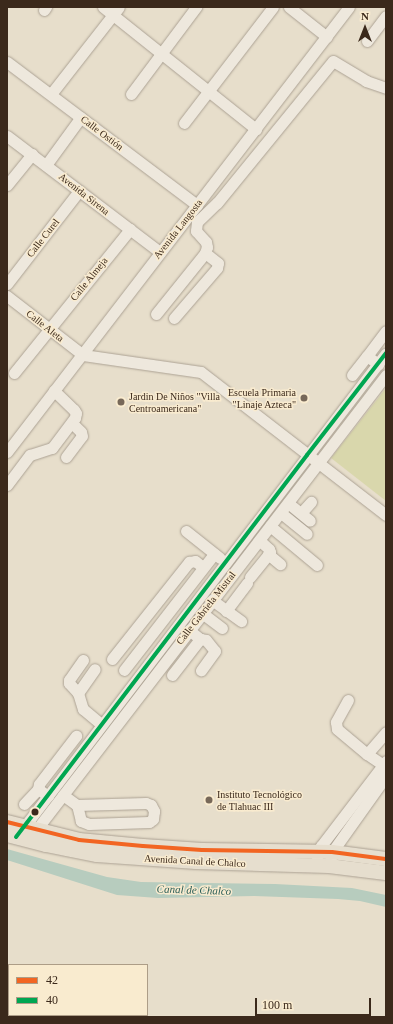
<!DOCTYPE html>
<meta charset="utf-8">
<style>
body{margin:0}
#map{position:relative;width:393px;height:1024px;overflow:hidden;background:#e7decb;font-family:Georgia,serif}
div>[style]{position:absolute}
.green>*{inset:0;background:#d9d7ac}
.water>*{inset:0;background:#b7ccbe}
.roads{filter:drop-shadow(0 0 1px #aca294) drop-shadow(0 0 1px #aca294)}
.minor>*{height:11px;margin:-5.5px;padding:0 5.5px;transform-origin:5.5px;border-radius:5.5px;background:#eee8dd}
.major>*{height:14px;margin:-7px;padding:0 7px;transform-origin:7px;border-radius:7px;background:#e6dece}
.bus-1>*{height:4px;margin:-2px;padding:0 2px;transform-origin:2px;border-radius:2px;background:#f26522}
.bus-2>*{height:4px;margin:-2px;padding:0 2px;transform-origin:2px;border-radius:2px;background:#00a651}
.dots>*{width:11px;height:11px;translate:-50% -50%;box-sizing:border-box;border:2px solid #f9ebcf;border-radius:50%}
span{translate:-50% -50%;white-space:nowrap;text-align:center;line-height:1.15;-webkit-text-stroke:3px #f9ebcf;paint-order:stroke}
.street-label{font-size:10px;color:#3b291b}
.poi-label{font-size:10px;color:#3b291b}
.right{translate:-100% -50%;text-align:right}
.left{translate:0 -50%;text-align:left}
.water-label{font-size:11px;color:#295d57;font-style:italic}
.frame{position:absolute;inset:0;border:8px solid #3b291b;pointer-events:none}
.legend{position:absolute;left:8px;top:964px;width:140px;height:52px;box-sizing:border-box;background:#f9ebcf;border:1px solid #ad9d87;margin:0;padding:5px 7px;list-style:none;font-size:12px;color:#3b291b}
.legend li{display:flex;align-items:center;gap:8px;height:20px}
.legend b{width:20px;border:1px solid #ad9d87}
.north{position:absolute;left:345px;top:8px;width:40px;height:40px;-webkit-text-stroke:3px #f9ebcf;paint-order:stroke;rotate:0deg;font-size:11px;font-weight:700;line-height:16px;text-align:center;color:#3b291b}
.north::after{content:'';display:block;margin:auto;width:14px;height:18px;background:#3b291b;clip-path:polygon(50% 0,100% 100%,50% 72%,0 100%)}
.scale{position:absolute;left:255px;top:998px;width:116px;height:18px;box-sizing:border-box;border:2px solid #3b291b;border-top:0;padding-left:5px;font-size:12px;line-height:14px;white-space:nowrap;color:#3b291b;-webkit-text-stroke:3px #f9ebcf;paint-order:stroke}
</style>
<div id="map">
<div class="green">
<div style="clip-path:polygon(386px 388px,386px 501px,331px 458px)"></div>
</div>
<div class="water">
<div style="clip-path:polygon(7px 849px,107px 877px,141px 882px,275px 884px,352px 888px,386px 895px,386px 907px,360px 901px,338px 899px,254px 896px,158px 898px,117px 895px,7px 860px)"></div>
</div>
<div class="roads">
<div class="minor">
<div style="left:103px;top:7px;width:196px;rotate:38.6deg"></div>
<div style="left:289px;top:7px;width:48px;rotate:38.3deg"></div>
<div style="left:44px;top:10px;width:4px;rotate:-56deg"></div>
<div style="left:367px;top:41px;width:31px;rotate:-53deg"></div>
<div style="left:7px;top:62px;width:238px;rotate:37deg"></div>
<div style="left:51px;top:94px;width:110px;rotate:-52deg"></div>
<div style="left:131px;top:94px;width:109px;rotate:-53.2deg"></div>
<div style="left:184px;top:123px;width:146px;rotate:-52.5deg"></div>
<div style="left:7px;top:136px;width:192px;rotate:37.2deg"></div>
<div style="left:46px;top:165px;width:59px;rotate:-53.9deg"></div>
<div style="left:7px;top:185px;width:40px;rotate:-51deg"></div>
<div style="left:7px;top:284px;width:118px;rotate:-52.3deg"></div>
<div style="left:7px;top:296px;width:96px;rotate:37.8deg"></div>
<div style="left:83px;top:355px;width:119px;rotate:8.2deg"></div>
<div style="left:201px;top:372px;width:234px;rotate:37.7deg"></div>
<div style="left:156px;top:314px;width:78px;rotate:-51.2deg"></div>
<div style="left:205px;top:253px;width:6px;rotate:-72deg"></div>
<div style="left:207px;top:247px;width:5px;rotate:-101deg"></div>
<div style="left:206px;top:242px;width:15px;rotate:-132deg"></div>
<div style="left:196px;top:231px;width:9px;rotate:-84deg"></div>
<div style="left:197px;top:222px;width:28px;rotate:-44deg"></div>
<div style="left:217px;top:203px;width:183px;rotate:-50.8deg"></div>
<div style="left:333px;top:61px;width:39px;rotate:31deg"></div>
<div style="left:366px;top:81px;width:21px;rotate:19deg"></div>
<div style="left:174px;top:318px;width:66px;rotate:-49.3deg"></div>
<div style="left:217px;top:268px;width:5px;rotate:-79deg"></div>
<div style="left:218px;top:263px;width:16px;rotate:-142deg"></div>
<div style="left:367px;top:356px;width:31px;rotate:-53deg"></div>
<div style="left:14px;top:373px;width:185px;rotate:-51.1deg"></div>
<div style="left:352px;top:375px;width:24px;rotate:-52deg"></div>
<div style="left:367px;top:356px;width:14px;rotate:36deg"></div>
<div style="left:7px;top:452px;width:561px;rotate:-52.46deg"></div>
<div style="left:66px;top:457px;width:26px;rotate:-53deg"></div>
<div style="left:82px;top:436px;width:4px;rotate:-104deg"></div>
<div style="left:81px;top:432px;width:13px;rotate:-135deg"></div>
<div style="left:7px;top:485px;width:38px;rotate:-53deg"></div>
<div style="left:30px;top:455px;width:23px;rotate:-18deg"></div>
<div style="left:52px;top:448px;width:38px;rotate:-53deg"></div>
<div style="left:75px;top:418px;width:5px;rotate:-79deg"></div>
<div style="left:76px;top:413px;width:4px;rotate:-124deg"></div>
<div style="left:74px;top:410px;width:28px;rotate:-136deg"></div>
<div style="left:288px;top:503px;width:28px;rotate:39deg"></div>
<div style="left:281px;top:513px;width:33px;rotate:39deg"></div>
<div style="left:301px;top:513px;width:15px;rotate:-48deg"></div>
<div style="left:270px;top:526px;width:61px;rotate:39.7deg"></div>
<div style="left:186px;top:531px;width:43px;rotate:38.5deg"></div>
<div style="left:268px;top:554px;width:16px;rotate:40deg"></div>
<div style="left:250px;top:577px;width:32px;rotate:-51deg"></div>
<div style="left:270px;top:552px;width:3px;rotate:-108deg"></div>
<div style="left:269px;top:549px;width:13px;rotate:-138deg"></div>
<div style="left:212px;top:600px;width:36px;rotate:36deg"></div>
<div style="left:226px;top:611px;width:35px;rotate:-53deg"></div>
<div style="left:202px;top:613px;width:25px;rotate:37deg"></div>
<div style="left:189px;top:630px;width:14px;rotate:39deg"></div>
<div style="left:200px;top:639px;width:6px;rotate:9deg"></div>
<div style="left:206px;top:640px;width:14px;rotate:51deg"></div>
<div style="left:215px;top:651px;width:24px;rotate:126deg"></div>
<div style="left:112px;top:659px;width:124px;rotate:-51.6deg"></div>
<div style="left:189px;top:562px;width:6px;rotate:-9deg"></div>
<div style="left:195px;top:561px;width:10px;rotate:37deg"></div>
<div style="left:83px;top:660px;width:24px;rotate:125deg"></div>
<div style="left:69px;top:680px;width:3px;rotate:90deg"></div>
<div style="left:69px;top:683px;width:13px;rotate:48deg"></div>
<div style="left:78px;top:693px;width:17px;rotate:73deg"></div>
<div style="left:83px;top:709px;width:23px;rotate:40deg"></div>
<div style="left:124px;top:670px;width:147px;rotate:-52.2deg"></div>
<div style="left:172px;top:675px;width:46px;rotate:-52.1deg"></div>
<div style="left:78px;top:693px;width:29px;rotate:-55deg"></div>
<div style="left:348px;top:700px;width:25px;rotate:119deg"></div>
<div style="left:336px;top:722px;width:7px;rotate:82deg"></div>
<div style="left:337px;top:729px;width:39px;rotate:40deg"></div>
<div style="left:367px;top:754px;width:23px;rotate:34deg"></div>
<div style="left:367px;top:754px;width:29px;rotate:-49deg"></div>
<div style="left:63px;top:795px;width:17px;rotate:36deg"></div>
<div style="left:77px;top:805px;width:69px;rotate:-1.7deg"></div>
<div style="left:146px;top:803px;width:5px;rotate:22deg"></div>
<div style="left:151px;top:805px;width:7px;rotate:63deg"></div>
<div style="left:154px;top:811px;width:8px;rotate:97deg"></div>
<div style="left:153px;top:819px;width:5px;rotate:143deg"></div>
<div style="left:149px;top:822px;width:60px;rotate:178.1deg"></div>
<div style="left:89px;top:824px;width:9px;rotate:-159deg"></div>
<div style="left:81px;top:821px;width:16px;rotate:-104deg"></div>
<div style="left:48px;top:796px;width:12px;rotate:-145deg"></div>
<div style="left:38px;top:789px;width:5px;rotate:-79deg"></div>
<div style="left:39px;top:784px;width:61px;rotate:-52.4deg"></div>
<div style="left:24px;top:804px;width:21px;rotate:-47deg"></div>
<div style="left:21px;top:831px;width:601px;rotate:-52.63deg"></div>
<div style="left:33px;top:834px;width:579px;rotate:-52.44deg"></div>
<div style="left:317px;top:857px;width:12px;rotate:-70deg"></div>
<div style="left:321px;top:846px;width:107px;rotate:-52.6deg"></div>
<div style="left:331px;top:858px;width:6px;rotate:-81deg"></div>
<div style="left:332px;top:852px;width:93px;rotate:-54.6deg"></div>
</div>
<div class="major">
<div style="left:7px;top:822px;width:74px;rotate:14deg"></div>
<div style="left:79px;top:840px;width:64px;rotate:5.4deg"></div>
<div style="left:143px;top:846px;width:59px;rotate:3.9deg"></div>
<div style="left:202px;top:850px;width:130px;rotate:0.9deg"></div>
<div style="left:332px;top:852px;width:54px;rotate:7.4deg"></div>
<div style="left:7px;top:835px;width:40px;rotate:14.4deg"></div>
<div style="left:46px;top:845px;width:52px;rotate:11.1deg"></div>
<div style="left:97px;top:855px;width:99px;rotate:4deg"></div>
<div style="left:196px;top:862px;width:133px;rotate:1.7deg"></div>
<div style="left:329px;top:866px;width:57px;rotate:7deg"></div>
</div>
</div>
<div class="bus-1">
<div style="left:7px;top:822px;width:74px;rotate:14deg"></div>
<div style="left:79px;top:840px;width:64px;rotate:5.4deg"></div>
<div style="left:143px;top:846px;width:59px;rotate:3.9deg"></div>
<div style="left:202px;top:850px;width:130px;rotate:0.9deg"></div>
<div style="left:332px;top:852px;width:54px;rotate:7.4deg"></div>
</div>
<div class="bus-2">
<div style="left:16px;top:837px;width:480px;rotate:-52.7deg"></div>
<div style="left:307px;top:455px;width:129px;rotate:-52.2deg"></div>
</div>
<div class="dots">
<div style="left:304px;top:398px;background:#776859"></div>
<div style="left:121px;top:402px;background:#776859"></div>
<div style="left:209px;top:800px;background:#776859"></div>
<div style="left:35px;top:812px;background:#3b291b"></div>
</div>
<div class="street-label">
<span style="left:102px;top:133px;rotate:37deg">Calle Ostión</span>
<span style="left:84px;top:194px;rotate:38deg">Avenida Sirena</span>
<span style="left:178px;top:229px;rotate:-52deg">Avenida Langosta</span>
<span style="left:43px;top:238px;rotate:-52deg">Calle Curel</span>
<span style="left:89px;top:279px;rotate:-51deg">Calle Almeja</span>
<span style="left:45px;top:326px;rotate:38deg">Calle Aleta</span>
<span style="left:206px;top:608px;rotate:-52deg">Calle Gabriela Mistral</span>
<span style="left:195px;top:861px;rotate:3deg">Avenida Canal de Chalco</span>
</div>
<div class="poi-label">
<span class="right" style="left:296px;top:398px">Escuela Primaria<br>"Linaje Azteca"</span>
<span class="left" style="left:129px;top:402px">Jardin De Niños "Villa<br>Centroamericana"</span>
<span class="left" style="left:217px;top:800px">Instituto Tecnológico<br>de Tlahuac III</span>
</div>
<div class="water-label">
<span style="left:194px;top:890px;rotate:2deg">Canal de Chalco</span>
</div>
<div class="frame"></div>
<ul class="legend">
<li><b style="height:5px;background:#f26522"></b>42</li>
<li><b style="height:5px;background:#00a651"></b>40</li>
</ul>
<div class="north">N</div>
<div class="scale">100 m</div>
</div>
